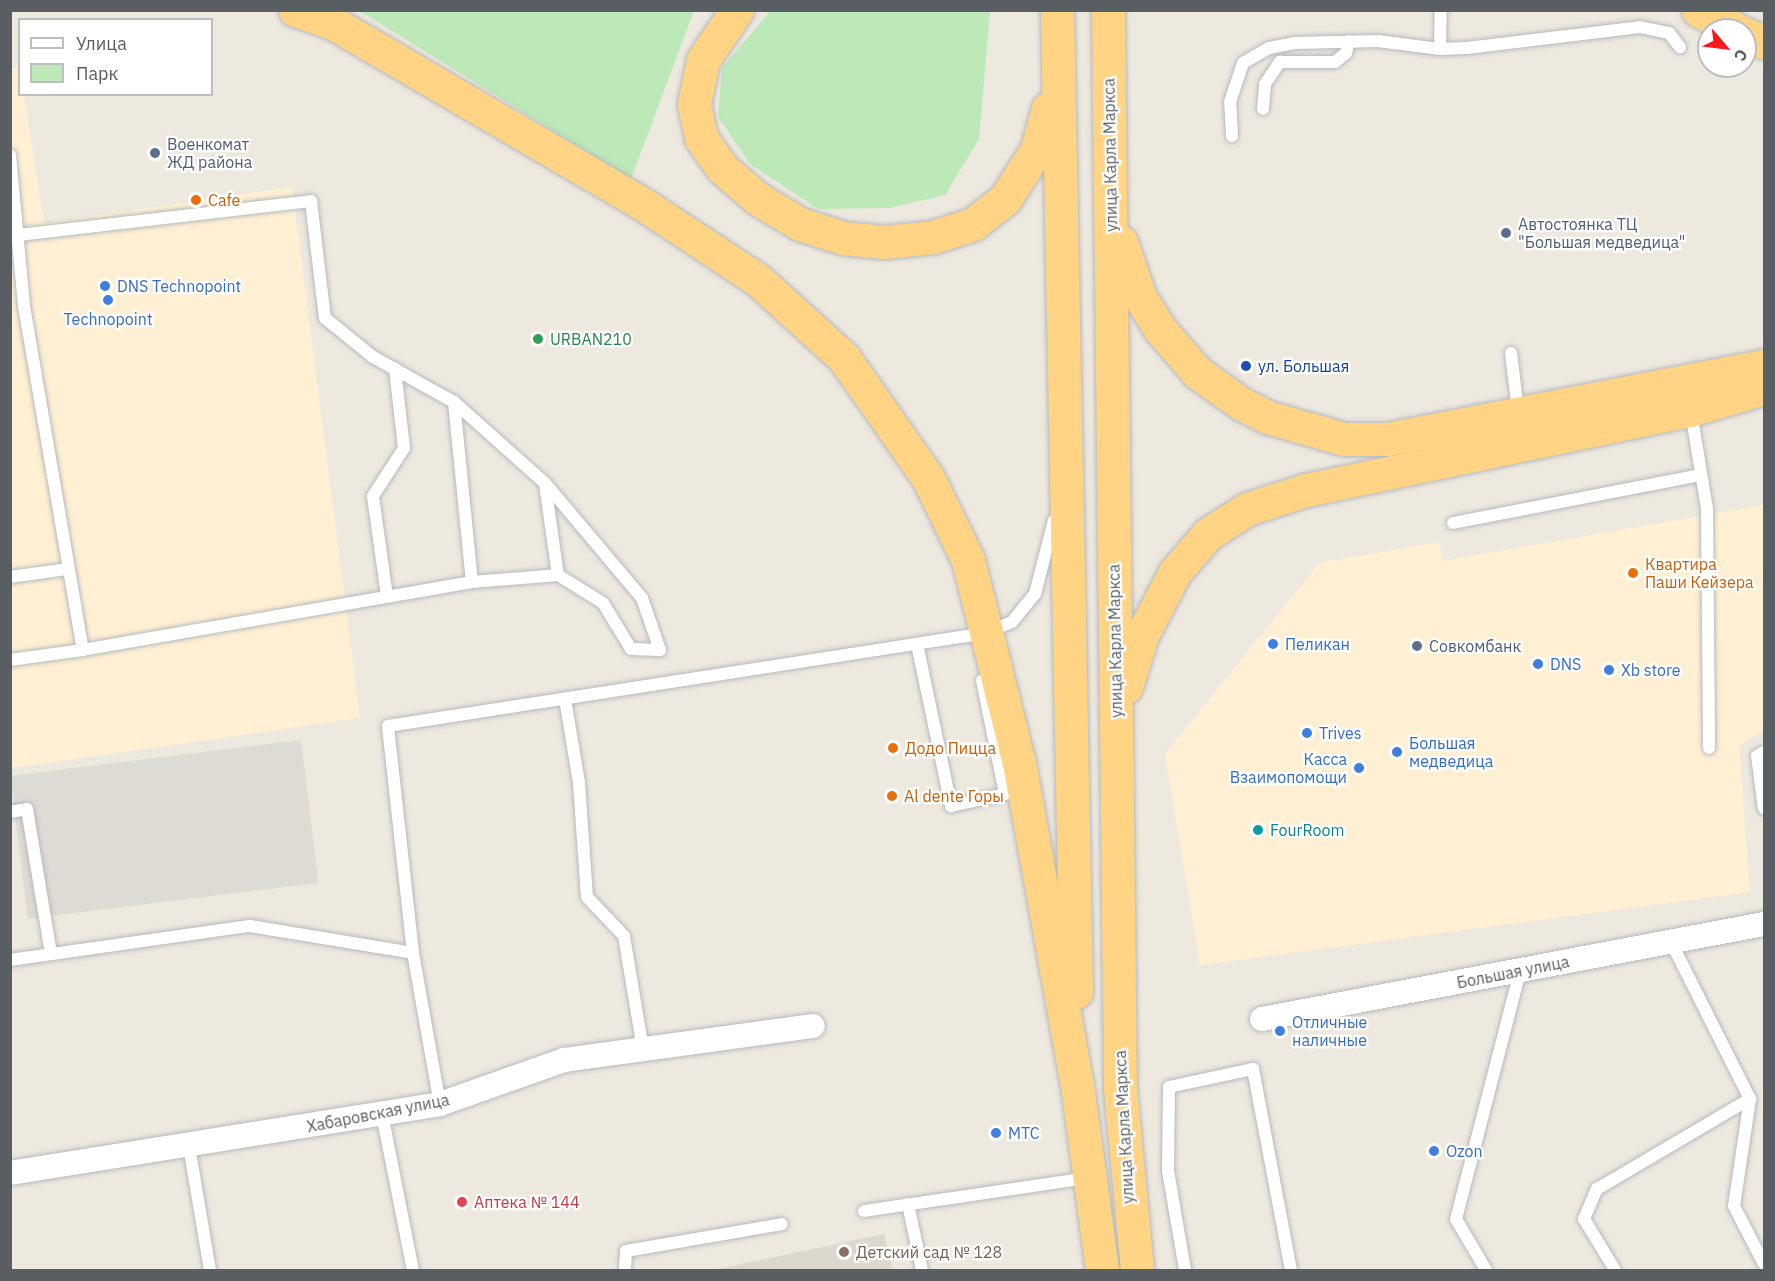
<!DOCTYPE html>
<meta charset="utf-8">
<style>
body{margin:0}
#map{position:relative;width:1775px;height:1281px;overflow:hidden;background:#eee9df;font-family:"IBM Plex Sans",sans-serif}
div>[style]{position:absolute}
.commercial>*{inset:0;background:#fff0d3}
.industrial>*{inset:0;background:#dedbd4;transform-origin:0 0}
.education>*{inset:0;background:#ddd8ce}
.green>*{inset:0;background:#bde8b8}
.roads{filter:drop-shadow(0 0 2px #b5b9be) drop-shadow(0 0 2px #b5b9be)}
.lane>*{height:12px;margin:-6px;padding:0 6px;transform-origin:6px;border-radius:6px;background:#fff}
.street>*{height:24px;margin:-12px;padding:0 12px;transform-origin:12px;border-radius:12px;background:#fff}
.highway>*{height:33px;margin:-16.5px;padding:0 16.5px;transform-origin:16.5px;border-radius:16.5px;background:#ffd485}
.dots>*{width:16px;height:16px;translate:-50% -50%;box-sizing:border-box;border:3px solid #fff;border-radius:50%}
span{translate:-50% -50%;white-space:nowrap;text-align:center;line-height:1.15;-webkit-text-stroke:4.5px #fff;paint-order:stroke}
.service-label{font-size:16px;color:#4e5e75}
.left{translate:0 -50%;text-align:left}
.street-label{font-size:16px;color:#585e62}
.food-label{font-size:16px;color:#c56008}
.shop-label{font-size:16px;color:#366cbe}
.right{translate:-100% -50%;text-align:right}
.leisure-label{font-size:16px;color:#27864d}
.transit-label{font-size:16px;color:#164399}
.culture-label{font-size:16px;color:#0d838f}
.health-label{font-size:16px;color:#be3a42}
.education-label{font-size:16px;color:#785e54}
.frame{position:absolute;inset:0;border:12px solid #585e62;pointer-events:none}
.legend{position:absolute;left:18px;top:18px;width:195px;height:78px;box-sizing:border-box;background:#fff;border:2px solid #bcbfc0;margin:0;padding:8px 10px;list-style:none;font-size:18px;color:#585e62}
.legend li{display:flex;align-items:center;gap:12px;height:30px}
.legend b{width:30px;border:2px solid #bcbfc0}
.north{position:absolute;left:1697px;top:18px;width:60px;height:60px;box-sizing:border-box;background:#fff;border:2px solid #bcbfc0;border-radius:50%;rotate:118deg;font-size:16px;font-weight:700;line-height:24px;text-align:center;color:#585e62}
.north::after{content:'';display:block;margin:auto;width:21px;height:27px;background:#fb181d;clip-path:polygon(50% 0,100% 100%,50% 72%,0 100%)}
</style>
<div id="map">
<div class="commercial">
<div style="clip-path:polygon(19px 68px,20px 94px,24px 95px,44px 223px,292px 187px,360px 718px,11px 768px,10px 69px)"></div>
<div style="clip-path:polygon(1764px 505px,1764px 730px,1739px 746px,1750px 892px,1200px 965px,1165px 754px,1319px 563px,1439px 542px,1443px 561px)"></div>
</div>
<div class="industrial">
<div style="left:301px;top:740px;width:144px;height:293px;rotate:83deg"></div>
</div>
<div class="education">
<div style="clip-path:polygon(884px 1234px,893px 1270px,713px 1270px)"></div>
</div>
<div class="green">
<div style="clip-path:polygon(771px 10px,990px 12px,979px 139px,945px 195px,890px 208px,818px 209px,750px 164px,718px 117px,722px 68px)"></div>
<div style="clip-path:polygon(360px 11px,694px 11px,631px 179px)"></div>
</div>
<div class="roads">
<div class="lane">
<div style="left:1440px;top:49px;width:39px;rotate:-89deg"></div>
<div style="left:1263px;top:109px;width:25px;rotate:-85deg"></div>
<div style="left:1265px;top:84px;width:27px;rotate:-56deg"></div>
<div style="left:1280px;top:62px;width:55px"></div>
<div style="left:1335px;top:62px;width:14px;rotate:-39deg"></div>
<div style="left:1346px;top:53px;width:12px;rotate:-76deg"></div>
<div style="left:1232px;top:136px;width:34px;rotate:-93deg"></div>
<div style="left:1230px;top:102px;width:41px;rotate:-71.6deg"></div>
<div style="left:1243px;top:63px;width:30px;rotate:-30deg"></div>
<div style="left:1269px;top:48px;width:26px;rotate:-11deg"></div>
<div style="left:1295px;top:43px;width:83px;rotate:-1.4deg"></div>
<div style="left:1378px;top:41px;width:63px;rotate:7.4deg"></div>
<div style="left:1440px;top:49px;width:27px;rotate:-2deg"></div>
<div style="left:1467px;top:48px;width:174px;rotate:-6.9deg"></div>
<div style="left:1640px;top:27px;width:30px;rotate:12deg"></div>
<div style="left:1669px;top:33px;width:18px;rotate:52deg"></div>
<div style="left:10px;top:155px;width:152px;rotate:84.7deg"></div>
<div style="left:24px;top:306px;width:349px;rotate:80.3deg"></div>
<div style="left:83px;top:650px;width:74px;rotate:172.2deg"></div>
<div style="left:18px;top:235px;width:295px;rotate:-6.6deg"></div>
<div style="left:311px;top:201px;width:118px;rotate:83.2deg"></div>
<div style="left:325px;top:318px;width:62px;rotate:39.1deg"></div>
<div style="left:373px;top:357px;width:93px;rotate:29.1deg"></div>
<div style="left:454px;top:402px;width:122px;rotate:41.7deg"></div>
<div style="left:545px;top:483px;width:150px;rotate:49.9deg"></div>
<div style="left:642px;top:598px;width:55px;rotate:70.9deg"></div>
<div style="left:660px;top:650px;width:29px;rotate:-178deg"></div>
<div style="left:631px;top:649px;width:54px;rotate:-121.3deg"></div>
<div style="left:603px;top:603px;width:53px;rotate:-148.1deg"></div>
<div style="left:558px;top:575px;width:86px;rotate:175.3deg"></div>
<div style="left:472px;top:582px;width:395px;rotate:170.1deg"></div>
<div style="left:1511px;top:353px;width:58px;rotate:83.1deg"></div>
<div style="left:454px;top:402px;width:181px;rotate:84.3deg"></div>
<div style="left:1691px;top:412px;width:98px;rotate:80.6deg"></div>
<div style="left:1707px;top:509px;width:239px;rotate:89.5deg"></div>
<div style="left:545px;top:484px;width:92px;rotate:81.9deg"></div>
<div style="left:1453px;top:523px;width:252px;rotate:-11deg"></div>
<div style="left:10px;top:577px;width:59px;rotate:-7.9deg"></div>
<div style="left:387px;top:596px;width:101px;rotate:-98deg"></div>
<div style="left:373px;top:496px;width:57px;rotate:-57.1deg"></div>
<div style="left:404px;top:448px;width:80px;rotate:-96.5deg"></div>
<div style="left:917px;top:644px;width:166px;rotate:78.1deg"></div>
<div style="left:951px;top:806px;width:55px;rotate:-12.5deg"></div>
<div style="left:1005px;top:794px;width:116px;rotate:-101.4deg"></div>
<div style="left:565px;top:699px;width:85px;rotate:80.5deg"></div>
<div style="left:579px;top:783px;width:114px;rotate:86deg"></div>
<div style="left:587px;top:897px;width:54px;rotate:46.5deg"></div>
<div style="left:624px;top:936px;width:116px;rotate:80.5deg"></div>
<div style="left:1764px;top:752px;width:8px;rotate:150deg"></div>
<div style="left:1757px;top:756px;width:53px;rotate:82.5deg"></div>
<div style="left:10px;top:812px;width:17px;rotate:-10deg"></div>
<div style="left:27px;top:809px;width:147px;rotate:80.6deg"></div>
<div style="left:1671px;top:942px;width:176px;rotate:63.3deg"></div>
<div style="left:1750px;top:1099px;width:108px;rotate:98.5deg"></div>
<div style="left:1734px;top:1206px;width:65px;rotate:62.7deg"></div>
<div style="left:413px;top:953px;width:228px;rotate:-96.3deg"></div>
<div style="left:388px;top:726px;width:605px;rotate:-8.84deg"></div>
<div style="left:986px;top:633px;width:28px;rotate:-23deg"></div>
<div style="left:1012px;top:622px;width:36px;rotate:-51deg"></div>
<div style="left:1035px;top:594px;width:76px;rotate:-75.6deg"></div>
<div style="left:10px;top:960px;width:242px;rotate:-8.1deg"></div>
<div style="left:250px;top:926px;width:165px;rotate:9.4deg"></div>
<div style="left:413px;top:953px;width:153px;rotate:79.9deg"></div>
<div style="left:382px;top:1114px;width:159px;rotate:78.8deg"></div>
<div style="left:189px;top:1146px;width:126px;rotate:80.4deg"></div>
<div style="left:908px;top:1204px;width:67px;rotate:78deg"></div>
<div style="left:864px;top:1211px;width:226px;rotate:-8.4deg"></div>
<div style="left:625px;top:1270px;width:19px;rotate:-87deg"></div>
<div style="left:626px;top:1251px;width:158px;rotate:-9.8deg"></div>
<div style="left:1185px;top:1270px;width:100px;rotate:-99.7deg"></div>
<div style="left:1168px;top:1171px;width:84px;rotate:-89.3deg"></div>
<div style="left:1169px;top:1087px;width:86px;rotate:-12.1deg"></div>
<div style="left:1253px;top:1069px;width:205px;rotate:79.3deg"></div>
<div style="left:1486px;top:1270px;width:59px;rotate:-120.5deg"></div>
<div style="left:1456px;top:1219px;width:256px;rotate:-75.5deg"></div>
<div style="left:1615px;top:1270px;width:60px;rotate:-121.3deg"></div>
<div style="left:1584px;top:1219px;width:33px;rotate:-67deg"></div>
<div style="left:1597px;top:1189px;width:178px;rotate:-30.5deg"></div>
</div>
<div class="street">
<div style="left:1262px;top:1019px;width:511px;rotate:-10.72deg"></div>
<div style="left:10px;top:1173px;width:436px;rotate:-9.1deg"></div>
<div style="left:440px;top:1104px;width:132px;rotate:-19.5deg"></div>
<div style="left:564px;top:1060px;width:251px;rotate:-7.8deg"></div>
</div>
<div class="highway">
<div style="left:295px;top:10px;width:40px;rotate:18.9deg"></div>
<div style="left:333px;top:23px;width:359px;rotate:30.3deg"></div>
<div style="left:643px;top:204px;width:138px;rotate:33.5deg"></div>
<div style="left:758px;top:280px;width:116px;rotate:42.2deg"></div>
<div style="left:844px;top:358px;width:146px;rotate:55deg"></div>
<div style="left:928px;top:478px;width:91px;rotate:64deg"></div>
<div style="left:968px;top:560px;width:209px;rotate:75.9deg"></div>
<div style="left:1019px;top:763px;width:334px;rotate:79.8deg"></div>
<div style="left:1078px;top:1092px;width:180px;rotate:82.3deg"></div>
<div style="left:737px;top:10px;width:60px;rotate:124.2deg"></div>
<div style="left:703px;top:60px;width:45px;rotate:101.6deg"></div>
<div style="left:694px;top:104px;width:35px;rotate:78deg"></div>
<div style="left:701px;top:138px;width:37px;rotate:55deg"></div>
<div style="left:722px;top:168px;width:48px;rotate:40.7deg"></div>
<div style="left:758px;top:199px;width:49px;rotate:30.8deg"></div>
<div style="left:800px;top:224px;width:45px;rotate:18deg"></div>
<div style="left:843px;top:238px;width:41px;rotate:5.6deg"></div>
<div style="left:884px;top:242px;width:49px;rotate:-5.8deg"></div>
<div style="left:933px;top:237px;width:42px;rotate:-18deg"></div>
<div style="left:973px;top:224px;width:41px;rotate:-38deg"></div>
<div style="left:1005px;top:199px;width:59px;rotate:-57.4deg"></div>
<div style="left:1037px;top:149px;width:42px;rotate:-75deg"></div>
<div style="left:1057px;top:10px;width:982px;rotate:88.89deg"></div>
<div style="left:1108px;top:10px;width:1079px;rotate:89.36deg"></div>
<div style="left:1120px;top:1089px;width:182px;rotate:84.6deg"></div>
<div style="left:1698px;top:10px;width:44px;rotate:27.1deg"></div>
<div style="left:1745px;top:34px;width:21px;rotate:23deg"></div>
<div style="left:1121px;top:242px;width:58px;rotate:70.9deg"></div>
<div style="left:1140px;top:297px;width:36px;rotate:58deg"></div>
<div style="left:1159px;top:328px;width:60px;rotate:49.1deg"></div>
<div style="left:1198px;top:373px;width:52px;rotate:35.5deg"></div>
<div style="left:1240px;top:403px;width:30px;rotate:27deg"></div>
<div style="left:1267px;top:417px;width:80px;rotate:15.9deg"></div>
<div style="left:1344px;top:439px;width:43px"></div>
<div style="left:1387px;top:439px;width:384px;rotate:-11deg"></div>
<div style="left:1126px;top:687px;width:54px;rotate:-72.9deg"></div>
<div style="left:1142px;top:635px;width:71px;rotate:-62.4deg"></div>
<div style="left:1175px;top:572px;width:50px;rotate:-49deg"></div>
<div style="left:1208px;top:534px;width:46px;rotate:-32.7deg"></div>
<div style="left:1247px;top:509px;width:62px;rotate:-17.9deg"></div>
<div style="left:1306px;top:490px;width:392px;rotate:-11.8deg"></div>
<div style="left:1690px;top:410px;width:77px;rotate:-16.6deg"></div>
</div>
</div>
<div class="dots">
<div style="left:155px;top:153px;background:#5c6f8a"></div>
<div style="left:196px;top:200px;background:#e8710a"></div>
<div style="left:1506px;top:233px;background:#5c6f8a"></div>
<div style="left:105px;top:286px;background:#3f7fe0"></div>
<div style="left:108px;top:300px;background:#3f7fe0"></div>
<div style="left:538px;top:339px;background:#2e9e5b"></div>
<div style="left:1246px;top:366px;background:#1a4fb4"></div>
<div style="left:1633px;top:573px;background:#e8710a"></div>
<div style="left:1273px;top:644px;background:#3f7fe0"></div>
<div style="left:1417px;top:646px;background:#5c6f8a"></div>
<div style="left:1538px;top:664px;background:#3f7fe0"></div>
<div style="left:1609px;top:670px;background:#3f7fe0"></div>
<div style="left:1307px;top:733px;background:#3f7fe0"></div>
<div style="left:893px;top:748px;background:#e8710a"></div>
<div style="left:1397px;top:752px;background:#3f7fe0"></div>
<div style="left:1359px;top:768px;background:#3f7fe0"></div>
<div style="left:892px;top:796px;background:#e8710a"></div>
<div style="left:1258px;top:830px;background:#0f9aa8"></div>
<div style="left:1280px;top:1031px;background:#3f7fe0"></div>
<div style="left:996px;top:1133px;background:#3f7fe0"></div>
<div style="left:1434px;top:1151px;background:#3f7fe0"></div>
<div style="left:462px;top:1202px;background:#e0444e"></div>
<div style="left:844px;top:1252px;background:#8d6e63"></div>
</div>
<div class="service-label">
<span class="left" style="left:167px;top:153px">Военкомат<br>ЖД района</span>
<span class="left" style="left:1518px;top:233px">Автостоянка ТЦ<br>"Большая медведица"</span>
<span class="left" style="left:1429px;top:646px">Совкомбанк</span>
</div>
<div class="street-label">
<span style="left:1110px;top:155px;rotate:-91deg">улица Карла Маркса</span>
<span style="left:1115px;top:641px;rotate:-91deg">улица Карла Маркса</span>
<span style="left:1513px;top:972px;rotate:-11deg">Большая улица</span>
<span style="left:378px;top:1113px;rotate:-11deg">Хабаровская улица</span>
<span style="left:1124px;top:1127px;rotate:-93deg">улица Карла Маркса</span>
</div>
<div class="food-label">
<span class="left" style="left:208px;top:200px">Cafe</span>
<span class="left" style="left:1645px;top:573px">Квартира<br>Паши Кейзера</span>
<span class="left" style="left:905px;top:748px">Додо Пицца</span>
<span class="left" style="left:904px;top:796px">Al dente Горы</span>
</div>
<div class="shop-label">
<span class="left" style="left:117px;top:286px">DNS Technopoint</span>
<span style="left:108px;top:319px">Technopoint</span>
<span class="left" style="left:1285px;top:644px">Пеликан</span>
<span class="left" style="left:1550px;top:664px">DNS</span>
<span class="left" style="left:1621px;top:670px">Xb store</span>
<span class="left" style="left:1319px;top:733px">Trives</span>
<span class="left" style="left:1409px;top:752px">Большая<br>медведица</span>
<span class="right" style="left:1347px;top:768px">Касса<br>Взаимопомощи</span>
<span class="left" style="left:1292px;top:1031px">Отличные<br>наличные</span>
<span class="left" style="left:1008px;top:1133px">МТС</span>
<span class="left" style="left:1446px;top:1151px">Ozon</span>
</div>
<div class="leisure-label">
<span class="left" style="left:550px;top:339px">URBAN210</span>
</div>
<div class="transit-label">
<span class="left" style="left:1258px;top:366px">ул. Большая</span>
</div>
<div class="culture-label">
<span class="left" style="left:1270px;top:830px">FourRoom</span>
</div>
<div class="health-label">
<span class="left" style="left:474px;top:1202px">Аптека № 144</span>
</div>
<div class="education-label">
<span class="left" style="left:856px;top:1252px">Детский сад № 128</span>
</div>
<div class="frame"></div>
<ul class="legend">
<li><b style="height:8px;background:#fff"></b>Улица</li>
<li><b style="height:16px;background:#bde8b8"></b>Парк</li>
</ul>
<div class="north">С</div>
</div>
